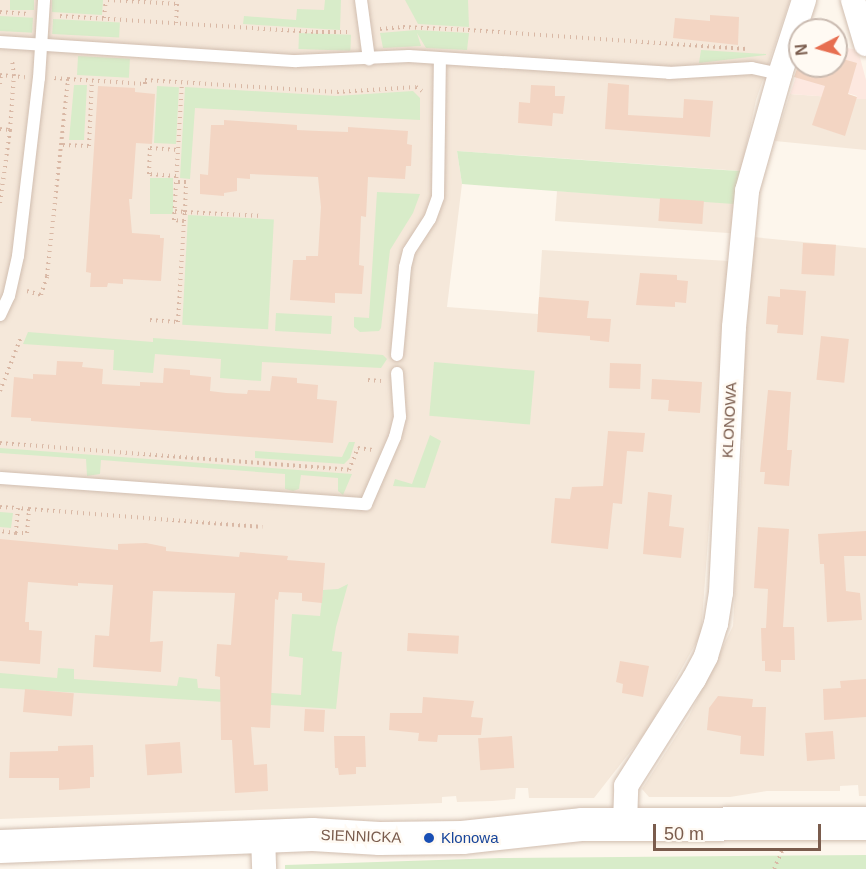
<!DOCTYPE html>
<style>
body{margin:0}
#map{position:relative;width:866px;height:869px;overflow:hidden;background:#fdf6ec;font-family:Helvetica,sans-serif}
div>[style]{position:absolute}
.residential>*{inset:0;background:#f5e8da;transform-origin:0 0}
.commercial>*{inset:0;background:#fde8e0}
.green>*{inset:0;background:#d8ecc9;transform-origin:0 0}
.building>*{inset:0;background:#f3d5c3;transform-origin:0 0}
.path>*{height:4px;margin-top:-2px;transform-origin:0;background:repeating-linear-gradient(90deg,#d9b8a5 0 1.5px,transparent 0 6px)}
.roads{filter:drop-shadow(0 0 2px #d1beb0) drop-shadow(0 0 2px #d1beb0)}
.service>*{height:12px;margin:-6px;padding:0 6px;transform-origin:6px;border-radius:6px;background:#fff}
.minor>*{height:24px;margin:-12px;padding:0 12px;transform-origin:12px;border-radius:12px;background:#fff}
.secondary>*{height:33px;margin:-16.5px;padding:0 16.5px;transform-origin:16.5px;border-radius:16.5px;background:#fff}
.dots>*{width:16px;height:16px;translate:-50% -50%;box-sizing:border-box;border:3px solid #fffaf3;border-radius:50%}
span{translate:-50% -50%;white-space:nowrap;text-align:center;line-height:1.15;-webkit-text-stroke:5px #fffaf3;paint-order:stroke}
.street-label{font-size:15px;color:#7a5c4d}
.transit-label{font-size:15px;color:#164399}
.left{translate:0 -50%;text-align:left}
.north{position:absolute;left:788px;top:18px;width:60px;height:60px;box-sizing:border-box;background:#fffaf3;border:2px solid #cabbb1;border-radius:50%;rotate:264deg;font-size:16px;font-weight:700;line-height:24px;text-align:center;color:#7a5c4d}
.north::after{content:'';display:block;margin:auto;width:21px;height:27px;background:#e76f51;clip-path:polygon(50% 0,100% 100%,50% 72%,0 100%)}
.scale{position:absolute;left:653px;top:824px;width:168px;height:27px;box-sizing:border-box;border:3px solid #7a5c4d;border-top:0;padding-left:8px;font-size:18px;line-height:21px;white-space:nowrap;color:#7a5c4d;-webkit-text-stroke:4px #fffaf3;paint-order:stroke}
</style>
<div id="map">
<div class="residential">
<div style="clip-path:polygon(0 0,790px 0,756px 100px,741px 171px,457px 151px,462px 184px,447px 307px,538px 314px,542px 250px,729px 261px,701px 634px,648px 729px,594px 798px,529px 798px,528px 788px,516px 788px,515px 799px,492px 801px,457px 802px,456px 796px,442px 797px,442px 803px,0 819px)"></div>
<div style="clip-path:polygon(834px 89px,857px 99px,866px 99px,866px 150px,775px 141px,790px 94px,831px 97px)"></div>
<div style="left:557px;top:191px;width:177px;height:30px;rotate:4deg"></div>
<div style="clip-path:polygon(753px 237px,866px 248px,866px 796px,859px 796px,858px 785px,840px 786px,840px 791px,767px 791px,730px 797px,649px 797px,642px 789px,689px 716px,733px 626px,743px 440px,740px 438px,740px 429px)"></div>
</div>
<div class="commercial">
<div style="clip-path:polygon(836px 46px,858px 50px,866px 80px,866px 99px,856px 99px,857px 96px,834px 89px,831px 97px,790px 94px,800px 65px,836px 66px)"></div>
</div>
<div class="green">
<div style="left:10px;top:0;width:24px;height:10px"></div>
<div style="clip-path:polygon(52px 0,103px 0,102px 15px,52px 12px)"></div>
<div style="clip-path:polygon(325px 0,341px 0,340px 30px,243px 24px,244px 16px,296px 20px,297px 9px,324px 10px)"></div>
<div style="clip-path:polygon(405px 0,468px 0,469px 27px,418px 24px)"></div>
<div style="left:0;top:16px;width:33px;height:15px;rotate:3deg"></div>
<div style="left:53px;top:19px;width:67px;height:15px;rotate:3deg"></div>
<div style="clip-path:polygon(416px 30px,469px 33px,467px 50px,426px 48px,417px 33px,421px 46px,383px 48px,380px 33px)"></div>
<div style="left:299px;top:33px;width:52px;height:16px;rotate:2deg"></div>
<div style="clip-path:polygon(701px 50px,766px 54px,766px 55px,699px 63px)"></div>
<div style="left:78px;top:56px;width:52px;height:19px;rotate:3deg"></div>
<div style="clip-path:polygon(74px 85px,87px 85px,84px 140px,69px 140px)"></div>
<div style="left:157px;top:86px;width:22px;height:57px;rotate:3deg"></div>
<div style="clip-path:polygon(185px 87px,336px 96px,413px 91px,420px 98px,420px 120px,195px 108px,190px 179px,180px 178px)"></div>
<div style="clip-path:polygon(457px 151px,723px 170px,741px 171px,734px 204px,634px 197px,462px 184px)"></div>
<div style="left:150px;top:178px;width:23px;height:36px"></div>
<div style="clip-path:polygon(377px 192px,420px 194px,413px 213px,390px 250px,381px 328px,379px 331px,360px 332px,354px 327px,354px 317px,369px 318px)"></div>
<div style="left:188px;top:215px;width:86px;height:110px;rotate:3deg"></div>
<div style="left:276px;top:313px;width:56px;height:18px;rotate:3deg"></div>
<div style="clip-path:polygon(28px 332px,153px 342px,153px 338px,383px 355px,387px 359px,381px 368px,262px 362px,261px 381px,220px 378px,221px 359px,155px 354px,153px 373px,113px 370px,114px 350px,23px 344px)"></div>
<div style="left:434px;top:362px;width:101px;height:54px;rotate:5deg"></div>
<div style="clip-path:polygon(430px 435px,441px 441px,425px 488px,393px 486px,395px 479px,412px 484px)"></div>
<div style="clip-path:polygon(349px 442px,355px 442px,350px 458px,344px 464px,255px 458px,255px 451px,342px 457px)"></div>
<div style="clip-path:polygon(0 448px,352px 474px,343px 495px,338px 491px,338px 478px,301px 475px,299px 489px,293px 491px,285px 489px,285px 474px,101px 460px,100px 474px,87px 476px,86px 459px,0 453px)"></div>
<div style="clip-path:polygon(0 512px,13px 513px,11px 528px,0 527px)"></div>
<div style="clip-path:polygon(348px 584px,336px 627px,332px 651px,342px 652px,336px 709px,0 688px,0 673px,57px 678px,58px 668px,74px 669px,74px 679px,177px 686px,179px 677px,197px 679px,198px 688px,301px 695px,303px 658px,289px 656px,292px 614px,320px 616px,323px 590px,338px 589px)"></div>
<div style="clip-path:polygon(866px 855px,866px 869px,285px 869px,285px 865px,500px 858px)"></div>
</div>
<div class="building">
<div style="clip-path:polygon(710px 15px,739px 17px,738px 45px,673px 38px,675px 18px,710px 21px)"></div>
<div style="clip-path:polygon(836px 57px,857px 63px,848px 94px,857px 97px,845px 136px,812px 125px,825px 86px,794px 77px,798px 66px,836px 66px)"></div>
<div style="clip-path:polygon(608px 83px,629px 85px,628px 115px,683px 118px,684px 99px,713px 101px,710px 137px,605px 129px)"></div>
<div style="clip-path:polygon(531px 85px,555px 86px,555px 96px,565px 96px,563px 114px,553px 113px,552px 126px,518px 123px,519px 102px,530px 103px)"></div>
<div style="clip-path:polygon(98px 86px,135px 88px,135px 92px,155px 94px,152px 144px,136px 143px,132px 199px,129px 199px,132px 233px,160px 235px,160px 238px,164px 238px,161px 281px,123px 279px,123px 284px,108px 283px,107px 287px,90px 287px,91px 273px,86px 272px)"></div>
<div style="clip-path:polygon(224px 120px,297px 125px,297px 130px,319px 131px,348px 132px,348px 127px,408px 131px,407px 144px,412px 145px,411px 166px,406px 166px,405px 179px,368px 177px,366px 217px,361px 216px,359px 265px,364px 266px,362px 294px,335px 293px,335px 303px,290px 300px,293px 260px,306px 260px,306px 256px,318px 256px,321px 207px,318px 177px,250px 174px,250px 179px,237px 178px,237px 191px,224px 193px,224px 196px,200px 194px,200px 174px,208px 175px,211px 125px,224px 125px)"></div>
<div style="left:660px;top:198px;width:44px;height:23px;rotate:4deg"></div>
<div style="left:803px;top:243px;width:33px;height:31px;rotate:3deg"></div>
<div style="clip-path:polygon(640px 273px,677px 275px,677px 280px,688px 281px,686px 303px,675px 302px,675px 307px,636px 305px)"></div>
<div style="clip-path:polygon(780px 289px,806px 291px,803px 335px,777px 333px,778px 325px,766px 324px,768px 296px,780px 297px)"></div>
<div style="clip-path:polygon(539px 297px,589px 301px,587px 318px,611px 319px,609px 342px,590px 340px,590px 336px,537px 332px)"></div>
<div style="left:821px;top:336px;width:28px;height:44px;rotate:6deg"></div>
<div style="clip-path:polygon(57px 361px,83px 362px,82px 367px,103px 369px,102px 384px,119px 385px,140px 386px,140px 382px,163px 383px,164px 368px,190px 370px,190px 375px,211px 377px,210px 391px,226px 393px,247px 394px,248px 390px,270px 391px,272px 376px,297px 378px,297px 383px,318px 385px,317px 399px,337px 401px,333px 443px,31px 421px,31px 418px,11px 417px,14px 377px,33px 379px,33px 374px,56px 375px)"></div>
<div style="left:610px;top:363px;width:31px;height:25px;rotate:2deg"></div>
<div style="clip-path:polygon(652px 379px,702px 382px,700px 413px,668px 411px,669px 400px,651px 399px)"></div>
<div style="clip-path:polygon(768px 390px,791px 392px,787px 450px,792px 450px,789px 486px,764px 484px,765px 472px,760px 472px)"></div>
<div style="clip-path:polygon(608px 431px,645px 433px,643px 452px,627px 451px,622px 504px,613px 503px,608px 549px,551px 543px,555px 498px,570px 499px,572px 487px,603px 486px)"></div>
<div style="clip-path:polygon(648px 492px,672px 495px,669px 526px,684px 528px,681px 558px,643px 554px)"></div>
<div style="clip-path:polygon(758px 527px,789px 529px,783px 627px,794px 627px,795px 660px,781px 660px,781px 672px,765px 671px,765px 661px,762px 661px,761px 628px,766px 628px,768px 589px,754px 588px)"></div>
<div style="clip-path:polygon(866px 531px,866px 556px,844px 556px,846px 591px,860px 593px,862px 620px,827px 622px,824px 564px,820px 564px,818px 534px)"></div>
<div style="clip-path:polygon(0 539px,118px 550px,118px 544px,146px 543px,166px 547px,166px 551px,239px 557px,240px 552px,288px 556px,287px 560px,325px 563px,322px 603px,302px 601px,302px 593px,279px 592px,278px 600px,275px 599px,270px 728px,251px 727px,254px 765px,267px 764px,268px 791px,235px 793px,232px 740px,221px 740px,220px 677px,215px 676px,217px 644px,231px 645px,235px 593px,153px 591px,150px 642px,163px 641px,161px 672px,93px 667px,95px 635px,109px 636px,113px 585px,78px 583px,78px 586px,28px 582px,25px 622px,29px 622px,29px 630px,42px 631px,40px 664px,0 661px)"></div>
<div style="left:408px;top:633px;width:51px;height:18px;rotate:3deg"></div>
<div style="clip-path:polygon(620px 661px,649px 666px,643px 697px,622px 693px,623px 684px,616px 682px)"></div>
<div style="clip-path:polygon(866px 679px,866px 717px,824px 720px,823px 689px,841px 688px,840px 681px)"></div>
<div style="left:25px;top:689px;width:49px;height:23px;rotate:5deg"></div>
<div style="clip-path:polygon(718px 696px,753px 699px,752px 707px,766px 707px,764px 756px,740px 754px,741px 736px,707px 730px,709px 708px)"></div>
<div style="clip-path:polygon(423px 697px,474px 701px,471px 717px,483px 718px,481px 735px,438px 735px,437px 742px,418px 741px,419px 733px,389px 730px,390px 713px,422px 713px)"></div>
<div style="left:305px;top:709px;width:20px;height:22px;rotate:3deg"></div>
<div style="left:833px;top:731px;width:28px;height:28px;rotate:86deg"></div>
<div style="clip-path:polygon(334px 736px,365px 736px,366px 767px,356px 767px,356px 774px,339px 775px,338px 768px,335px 768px)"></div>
<div style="left:512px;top:736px;width:32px;height:34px;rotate:86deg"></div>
<div style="left:180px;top:742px;width:31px;height:35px;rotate:86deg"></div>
<div style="clip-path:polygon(93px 745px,94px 777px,90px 777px,90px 788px,59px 790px,59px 778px,9px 778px,10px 752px,58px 751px,58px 746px)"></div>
</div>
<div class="path">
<div style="left:108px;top:0;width:69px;rotate:3.3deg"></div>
<div style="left:177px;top:4px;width:19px;rotate:93deg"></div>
<div style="left:0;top:12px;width:29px;rotate:4deg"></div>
<div style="left:60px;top:16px;width:256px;rotate:3.6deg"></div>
<div style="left:316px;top:32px;width:33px"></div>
<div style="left:104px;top:18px;width:18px;rotate:-84deg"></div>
<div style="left:380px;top:29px;width:23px;rotate:-5deg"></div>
<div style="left:403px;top:27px;width:65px;rotate:2.6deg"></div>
<div style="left:468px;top:30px;width:280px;rotate:3.9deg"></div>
<div style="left:0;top:75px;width:25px;rotate:5deg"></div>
<div style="left:68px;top:79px;width:77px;rotate:3.7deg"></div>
<div style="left:145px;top:84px;width:4px;rotate:-90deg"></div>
<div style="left:145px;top:80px;width:192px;rotate:3.6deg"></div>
<div style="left:337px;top:92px;width:79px;rotate:-3.6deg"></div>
<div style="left:416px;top:87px;width:7px;rotate:34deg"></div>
<div style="left:0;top:84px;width:9px;rotate:-84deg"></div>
<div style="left:0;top:129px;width:10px;rotate:6deg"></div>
<div style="left:10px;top:130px;width:54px;rotate:-85.8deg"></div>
<div style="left:14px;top:76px;width:17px;rotate:-97deg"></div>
<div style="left:63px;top:145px;width:26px;rotate:2deg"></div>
<div style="left:89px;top:146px;width:65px;rotate:-87.4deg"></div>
<div style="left:176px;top:176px;width:27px;rotate:-176deg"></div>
<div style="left:149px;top:174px;width:26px;rotate:-88deg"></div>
<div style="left:150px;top:148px;width:28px;rotate:4deg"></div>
<div style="left:0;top:203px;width:74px;rotate:-82.2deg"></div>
<div style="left:175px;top:211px;width:10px;rotate:6deg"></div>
<div style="left:185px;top:212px;width:30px;rotate:-88deg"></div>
<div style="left:186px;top:182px;width:10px;rotate:180deg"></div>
<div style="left:184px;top:221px;width:9px;rotate:-84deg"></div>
<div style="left:185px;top:212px;width:76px;rotate:3deg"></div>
<div style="left:27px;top:291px;width:15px;rotate:16deg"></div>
<div style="left:41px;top:295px;width:20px;rotate:-72deg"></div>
<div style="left:47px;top:276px;width:198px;rotate:-83.9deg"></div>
<div style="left:68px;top:79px;width:15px;rotate:-176deg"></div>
<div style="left:150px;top:320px;width:28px;rotate:4deg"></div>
<div style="left:178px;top:322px;width:101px;rotate:-86.6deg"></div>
<div style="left:184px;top:221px;width:10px;rotate:-174deg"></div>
<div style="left:174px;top:220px;width:138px;rotate:-86.7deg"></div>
<div style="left:368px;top:380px;width:13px;rotate:4deg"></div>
<div style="left:0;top:391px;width:58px;rotate:-68.7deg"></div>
<div style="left:0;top:443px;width:350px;rotate:4.4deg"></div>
<div style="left:349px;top:470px;width:24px;rotate:-68deg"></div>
<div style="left:358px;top:448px;width:15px;rotate:8deg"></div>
<div style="left:0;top:507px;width:18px;rotate:3deg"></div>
<div style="left:18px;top:508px;width:25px;rotate:95deg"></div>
<div style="left:16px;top:533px;width:16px;rotate:-173deg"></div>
<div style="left:29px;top:509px;width:234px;rotate:4.4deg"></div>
<div style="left:16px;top:533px;width:11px"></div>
<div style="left:27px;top:533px;width:24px;rotate:-85deg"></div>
<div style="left:29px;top:509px;width:11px;rotate:-175deg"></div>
<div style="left:774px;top:869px;width:20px;rotate:-66deg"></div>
</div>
<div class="roads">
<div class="service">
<div style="left:361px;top:0;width:60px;rotate:82.3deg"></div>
<div style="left:0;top:42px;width:297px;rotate:3.7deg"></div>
<div style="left:296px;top:61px;width:113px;rotate:-2.5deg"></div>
<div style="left:409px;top:56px;width:261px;rotate:3.7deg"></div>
<div style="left:669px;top:73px;width:83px;rotate:-3.4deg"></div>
<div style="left:752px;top:68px;width:29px;rotate:12deg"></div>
<div style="left:0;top:315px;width:21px;rotate:-65deg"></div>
<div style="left:9px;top:296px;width:41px;rotate:-77.3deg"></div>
<div style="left:18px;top:256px;width:179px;rotate:-83.3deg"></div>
<div style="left:39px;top:78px;width:78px;rotate:-86.3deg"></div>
<div style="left:397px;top:355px;width:88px;rotate:-84.8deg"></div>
<div style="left:405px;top:267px;width:16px;rotate:-76deg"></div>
<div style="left:409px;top:251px;width:38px;rotate:-57deg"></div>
<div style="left:430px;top:219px;width:23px;rotate:-70deg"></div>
<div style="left:438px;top:197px;width:138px;rotate:-89.2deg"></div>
<div style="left:0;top:478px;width:367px;rotate:4.1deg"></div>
<div style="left:366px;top:504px;width:73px;rotate:-66.6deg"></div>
<div style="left:395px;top:437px;width:21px;rotate:-76deg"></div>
<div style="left:400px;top:417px;width:44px;rotate:-93.9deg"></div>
</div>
<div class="minor">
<div style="left:853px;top:0;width:46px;rotate:73.5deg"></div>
<div style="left:625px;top:823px;width:37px;rotate:-88deg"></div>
<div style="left:626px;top:786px;width:127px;rotate:-57.6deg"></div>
<div style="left:694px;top:679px;width:26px;rotate:-62deg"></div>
<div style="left:706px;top:656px;width:34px;rotate:-73deg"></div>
<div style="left:716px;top:624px;width:31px;rotate:-81deg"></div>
<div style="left:721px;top:593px;width:266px;rotate:-87.2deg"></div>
<div style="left:734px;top:327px;width:137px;rotate:-84.5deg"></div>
<div style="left:747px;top:191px;width:122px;rotate:-74.2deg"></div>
<div style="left:780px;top:74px;width:78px;rotate:-72deg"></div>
<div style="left:263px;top:836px;width:33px;rotate:88deg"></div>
</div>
<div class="secondary">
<div style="left:0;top:846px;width:312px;rotate:-2.2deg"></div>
<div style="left:312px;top:834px;width:67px;rotate:3.4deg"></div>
<div style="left:379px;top:838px;width:83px;rotate:-0.7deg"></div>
<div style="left:462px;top:837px;width:121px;rotate:-6.2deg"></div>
<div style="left:582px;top:824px;width:284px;rotate:-0.2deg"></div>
</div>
</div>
<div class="dots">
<div style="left:429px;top:838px;background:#1a4fb4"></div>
</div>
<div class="street-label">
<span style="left:729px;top:420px;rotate:-87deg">KLONOWA</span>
<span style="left:361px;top:836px;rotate:2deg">SIENNICKA</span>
</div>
<div class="transit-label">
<span class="left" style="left:441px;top:838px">Klonowa</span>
</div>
<div class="north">N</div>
<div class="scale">50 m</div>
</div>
